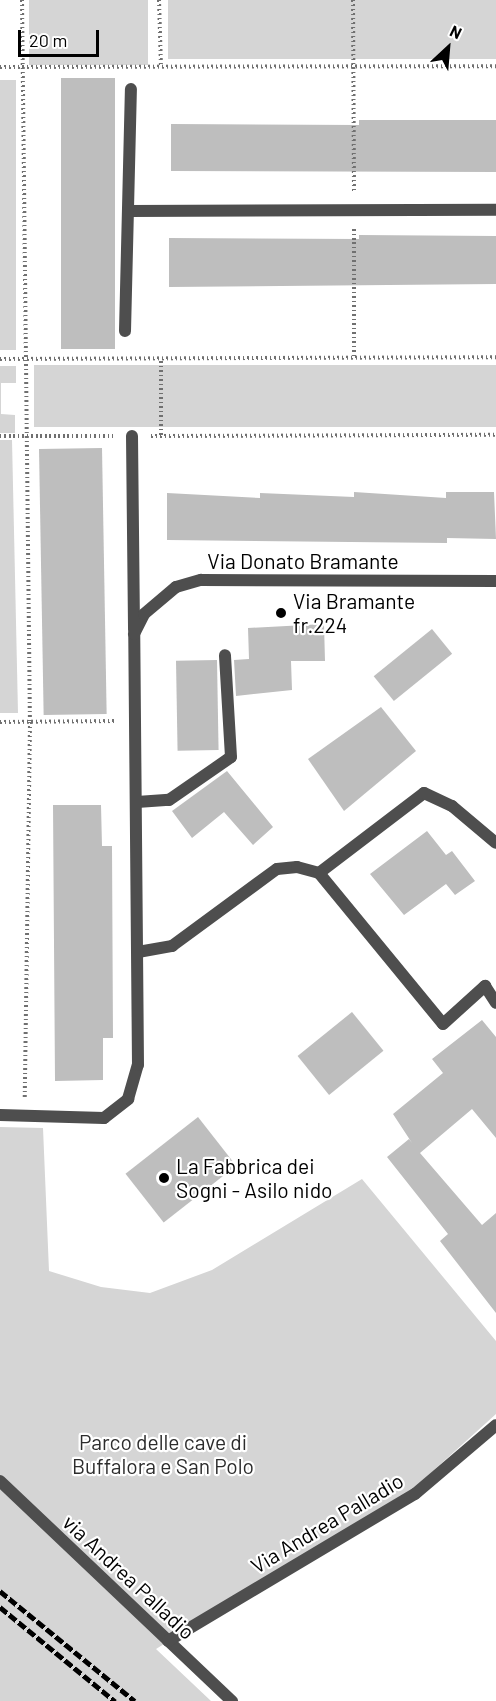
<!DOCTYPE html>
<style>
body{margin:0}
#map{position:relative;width:496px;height:1701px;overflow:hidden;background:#fff;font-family:Barlow,sans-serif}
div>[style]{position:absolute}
.green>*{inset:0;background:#d5d5d5;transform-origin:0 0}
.building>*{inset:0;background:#bebebe;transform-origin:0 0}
.path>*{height:4px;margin-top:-2px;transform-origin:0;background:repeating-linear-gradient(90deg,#707070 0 1.5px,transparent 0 4.5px)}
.street>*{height:12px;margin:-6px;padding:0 6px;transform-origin:6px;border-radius:6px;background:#4e4e4e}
.rail>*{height:4.5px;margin-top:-2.25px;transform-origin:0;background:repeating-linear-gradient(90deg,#000 0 9px,transparent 0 12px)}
.dots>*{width:16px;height:16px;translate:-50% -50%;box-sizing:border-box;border:3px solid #fff;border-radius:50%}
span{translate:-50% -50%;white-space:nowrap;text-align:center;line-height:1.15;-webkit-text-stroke:4.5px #fff;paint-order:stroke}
.street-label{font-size:21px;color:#000}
.poi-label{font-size:21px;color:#000}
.left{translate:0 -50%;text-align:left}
.park-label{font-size:21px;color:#2c2c2c}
.north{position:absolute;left:418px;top:18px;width:60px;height:60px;-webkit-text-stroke:4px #fff;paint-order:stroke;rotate:26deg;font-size:16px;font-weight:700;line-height:24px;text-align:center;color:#000}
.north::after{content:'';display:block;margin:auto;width:21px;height:27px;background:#000;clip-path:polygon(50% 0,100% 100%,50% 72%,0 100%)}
.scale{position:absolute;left:18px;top:30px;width:81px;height:27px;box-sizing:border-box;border:3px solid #000;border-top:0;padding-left:8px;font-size:18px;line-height:21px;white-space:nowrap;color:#000;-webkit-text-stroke:4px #fff;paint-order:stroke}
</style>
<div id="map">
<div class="green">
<div style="left:29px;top:0;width:119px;height:65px"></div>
<div style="left:168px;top:0;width:328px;height:59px"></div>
<div style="left:0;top:80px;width:16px;height:270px"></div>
<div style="left:496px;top:365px;width:62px;height:462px;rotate:90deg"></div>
<div style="clip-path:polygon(0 366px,16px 366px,16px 383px,1px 383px,1px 414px,15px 415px,15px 433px,0 433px)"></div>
<div style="clip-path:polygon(0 440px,12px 440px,18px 713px,0 713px)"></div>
<div style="clip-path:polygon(0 1127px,43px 1128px,49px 1271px,101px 1287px,150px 1293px,212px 1270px,362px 1179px,496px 1341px,496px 1414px,413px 1489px,156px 1649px,211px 1701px,0 1701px)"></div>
</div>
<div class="building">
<div style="left:115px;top:78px;width:271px;height:54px;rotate:90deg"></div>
<div style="clip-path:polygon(359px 120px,496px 120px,496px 172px,171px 171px,171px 124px,359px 125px)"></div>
<div style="clip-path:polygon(359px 235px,496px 236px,496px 284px,169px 287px,169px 238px,359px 239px)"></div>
<div style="left:102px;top:448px;width:266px;height:63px;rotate:89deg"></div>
<div style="clip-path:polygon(354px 492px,446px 498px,446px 492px,494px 492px,496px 539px,447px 538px,447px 543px,167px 540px,167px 493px,260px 498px,260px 493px,354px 497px)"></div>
<div style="clip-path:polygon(324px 624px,325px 661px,291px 661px,292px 690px,236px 696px,234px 660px,249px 659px,248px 628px)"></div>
<div style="left:432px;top:629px;width:32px;height:75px;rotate:51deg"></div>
<div style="left:217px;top:660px;width:90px;height:41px;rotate:89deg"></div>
<div style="clip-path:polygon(381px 707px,416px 751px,344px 811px,308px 759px)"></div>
<div style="clip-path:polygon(227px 771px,273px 827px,253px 845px,224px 812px,192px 838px,172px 811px)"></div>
<div style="clip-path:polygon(53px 805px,101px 805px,102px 846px,112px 846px,113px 1038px,103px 1038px,103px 1080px,55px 1081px)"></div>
<div style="clip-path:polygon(427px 831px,446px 855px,452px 851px,475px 881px,455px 895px,446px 884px,404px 915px,370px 874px)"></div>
<div style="left:352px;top:1012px;width:50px;height:70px;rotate:51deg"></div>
<div style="clip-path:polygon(482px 1020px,496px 1037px,496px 1138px,472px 1109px,420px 1153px,482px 1225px,496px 1213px,496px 1313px,440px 1241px,448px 1234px,387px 1157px,409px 1139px,412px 1143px,393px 1114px,443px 1073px,432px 1059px)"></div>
<div style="left:198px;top:1117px;width:62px;height:92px;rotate:52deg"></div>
</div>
<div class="path">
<div style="left:22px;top:0;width:722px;rotate:89.37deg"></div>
<div style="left:30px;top:722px;width:375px;rotate:90.8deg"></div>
<div style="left:159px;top:0;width:67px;rotate:88.3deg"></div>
<div style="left:353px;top:0;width:191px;rotate:89.7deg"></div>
<div style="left:0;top:67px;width:496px;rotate:-0.1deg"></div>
<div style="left:354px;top:229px;width:129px;rotate:90deg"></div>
<div style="left:0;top:359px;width:496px;rotate:-0.2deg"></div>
<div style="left:161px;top:435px;width:76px;rotate:-90deg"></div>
<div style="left:0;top:436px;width:113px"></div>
<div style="left:151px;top:436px;width:345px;rotate:-0.2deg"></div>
<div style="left:0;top:722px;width:116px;rotate:-0.5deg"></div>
</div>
<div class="street">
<div style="left:128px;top:211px;width:368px;rotate:-0.2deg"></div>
<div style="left:125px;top:331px;width:242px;rotate:-88.6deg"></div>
<div style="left:132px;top:436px;width:194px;rotate:89.4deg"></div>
<div style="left:137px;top:802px;width:32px;rotate:-4deg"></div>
<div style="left:169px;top:800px;width:75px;rotate:-34.7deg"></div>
<div style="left:231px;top:757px;width:102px;rotate:-93.4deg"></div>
<div style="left:319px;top:873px;width:132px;rotate:-37.3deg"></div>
<div style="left:424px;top:793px;width:31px;rotate:25deg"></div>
<div style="left:452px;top:806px;width:57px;rotate:40.1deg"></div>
<div style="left:138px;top:952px;width:35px;rotate:-10deg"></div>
<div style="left:172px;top:946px;width:130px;rotate:-36.3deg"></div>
<div style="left:277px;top:869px;width:20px;rotate:-6deg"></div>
<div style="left:297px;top:867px;width:23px;rotate:15deg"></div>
<div style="left:319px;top:873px;width:195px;rotate:50.6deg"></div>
<div style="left:443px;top:1024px;width:57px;rotate:-42.1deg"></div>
<div style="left:485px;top:986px;width:20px;rotate:57deg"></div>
<div style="left:0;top:1115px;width:104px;rotate:1.7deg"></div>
<div style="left:104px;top:1118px;width:31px;rotate:-38deg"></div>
<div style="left:128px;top:1099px;width:35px;rotate:-74deg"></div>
<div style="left:138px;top:1065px;width:431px;rotate:-90.5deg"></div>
<div style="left:134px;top:634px;width:22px;rotate:-63deg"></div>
<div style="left:144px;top:614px;width:42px;rotate:-40.2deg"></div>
<div style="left:176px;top:587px;width:26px;rotate:-16deg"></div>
<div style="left:201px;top:580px;width:295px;rotate:0.2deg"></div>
<div style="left:0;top:1481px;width:320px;rotate:43.5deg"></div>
<div style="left:168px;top:1641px;width:287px;rotate:-30.8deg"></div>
<div style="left:415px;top:1494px;width:106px;rotate:-40.4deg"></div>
</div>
<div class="rail">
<div style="left:0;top:1591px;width:174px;rotate:39.2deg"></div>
<div style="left:0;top:1607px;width:149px;rotate:39.3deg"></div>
</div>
<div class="dots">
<div style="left:281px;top:613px;background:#000"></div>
<div style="left:164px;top:1178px;background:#000"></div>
</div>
<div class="street-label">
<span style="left:303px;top:561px">Via Donato Bramante</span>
<span style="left:327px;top:1523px;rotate:-31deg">Via Andrea Palladio</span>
<span style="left:129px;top:1577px;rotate:43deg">via Andrea Palladio</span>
</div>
<div class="poi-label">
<span class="left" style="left:293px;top:613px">Via Bramante<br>fr.224</span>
<span class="left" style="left:176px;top:1178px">La Fabbrica dei<br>Sogni - Asilo nido</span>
</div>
<div class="park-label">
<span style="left:163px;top:1454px">Parco delle cave di<br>Buffalora e San Polo</span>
</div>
<div class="north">N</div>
<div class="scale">20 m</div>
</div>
